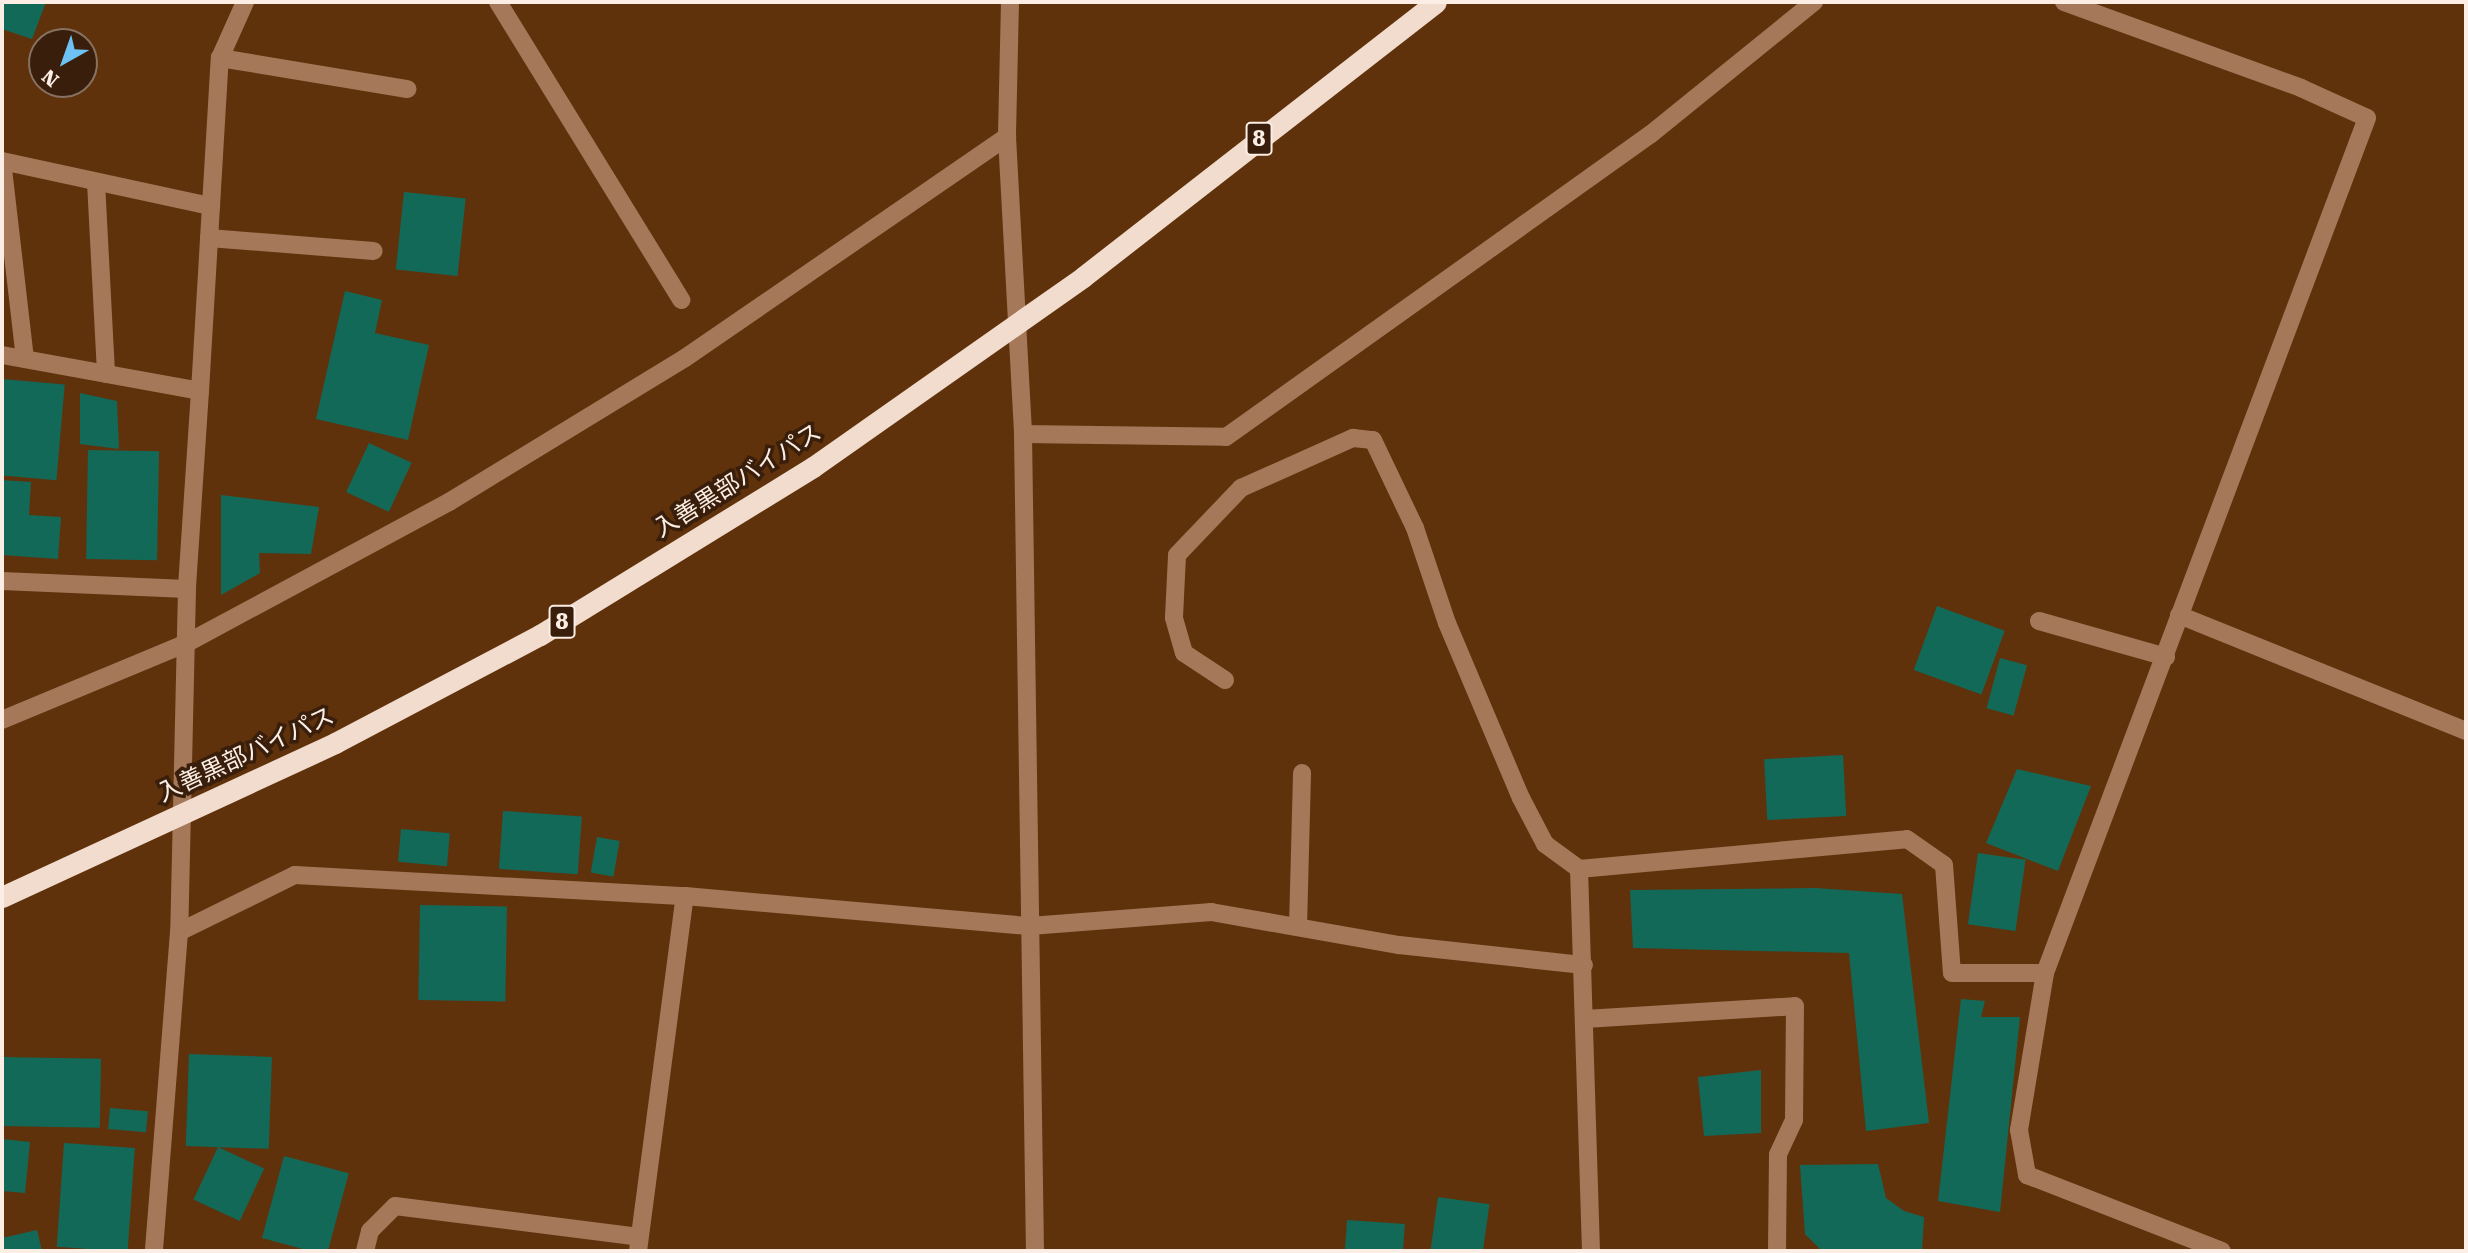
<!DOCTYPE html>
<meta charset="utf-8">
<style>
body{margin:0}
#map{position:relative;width:2468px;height:1253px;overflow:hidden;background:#5f320c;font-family:"Roboto Serif","Noto Sans JP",serif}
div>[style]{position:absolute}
.building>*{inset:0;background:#136958;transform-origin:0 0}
.minor>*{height:18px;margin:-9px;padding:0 9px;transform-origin:9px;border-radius:9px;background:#a57859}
.highway>*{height:21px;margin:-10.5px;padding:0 10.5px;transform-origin:10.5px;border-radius:10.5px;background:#f2dccd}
.highway-bridge>*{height:21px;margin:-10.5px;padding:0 10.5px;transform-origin:10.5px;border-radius:10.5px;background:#f2dccd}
span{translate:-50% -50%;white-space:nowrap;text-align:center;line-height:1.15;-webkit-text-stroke:7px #391f0b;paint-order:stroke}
.shield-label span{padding:2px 5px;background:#391f0b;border:2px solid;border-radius:5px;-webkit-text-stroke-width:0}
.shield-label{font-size:23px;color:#fceee4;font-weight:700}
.street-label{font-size:24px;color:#fceee4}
.frame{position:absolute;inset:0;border:4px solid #fceee4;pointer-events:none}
.north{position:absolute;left:28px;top:28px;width:70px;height:70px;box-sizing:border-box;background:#391f0b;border:2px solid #877262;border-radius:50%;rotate:220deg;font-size:19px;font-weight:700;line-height:28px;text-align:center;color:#fceee4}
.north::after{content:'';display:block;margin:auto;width:24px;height:32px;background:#6dc2f3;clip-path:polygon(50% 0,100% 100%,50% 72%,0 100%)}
</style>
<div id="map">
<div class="building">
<div style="clip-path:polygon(2px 2px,46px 2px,32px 39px,2px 29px)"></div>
<div style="left:404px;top:192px;width:62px;height:78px;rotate:6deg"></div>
<div style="clip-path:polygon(345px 291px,382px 300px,375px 333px,429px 345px,408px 440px,316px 419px)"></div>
<div style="left:2px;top:379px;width:63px;height:96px;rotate:5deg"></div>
<div style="clip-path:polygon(80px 393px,117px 401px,119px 449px,80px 444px)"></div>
<div style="left:369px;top:443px;width:47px;height:54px;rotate:25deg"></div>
<div style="left:88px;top:450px;width:71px;height:109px;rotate:1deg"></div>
<div style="clip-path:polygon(2px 480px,31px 482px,29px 515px,61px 517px,58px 559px,2px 555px)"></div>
<div style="clip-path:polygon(221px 495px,319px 507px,311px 554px,259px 553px,260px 573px,221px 595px)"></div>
<div style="left:1937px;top:606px;width:72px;height:68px;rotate:20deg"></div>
<div style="left:2000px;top:658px;width:28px;height:52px;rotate:15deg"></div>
<div style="left:1843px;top:755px;width:61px;height:79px;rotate:87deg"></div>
<div style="clip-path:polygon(2017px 769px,2091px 786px,2058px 871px,1986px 843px)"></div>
<div style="left:503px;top:811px;width:79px;height:58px;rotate:4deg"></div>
<div style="left:401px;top:829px;width:49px;height:33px;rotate:5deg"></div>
<div style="left:597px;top:837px;width:23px;height:36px;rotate:10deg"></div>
<div style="left:1978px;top:853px;width:48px;height:72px;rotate:8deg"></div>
<div style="clip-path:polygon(1815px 888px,1902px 894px,1929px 1123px,1866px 1131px,1849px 953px,1633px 948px,1630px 890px)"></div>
<div style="left:420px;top:905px;width:87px;height:95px;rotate:1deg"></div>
<div style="clip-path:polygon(1961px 999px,1985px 1001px,1981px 1017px,2020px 1017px,2000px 1212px,1938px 1201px)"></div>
<div style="left:189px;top:1054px;width:83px;height:92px;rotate:2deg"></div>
<div style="left:2px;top:1057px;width:99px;height:69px;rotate:1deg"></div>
<div style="clip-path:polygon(1761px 1070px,1761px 1133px,1704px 1136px,1698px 1077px)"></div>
<div style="left:110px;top:1108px;width:38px;height:21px;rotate:5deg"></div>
<div style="clip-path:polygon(2px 1139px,30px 1142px,25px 1193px,2px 1191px)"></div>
<div style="left:64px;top:1143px;width:71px;height:104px;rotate:4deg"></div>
<div style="left:218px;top:1147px;width:51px;height:58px;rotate:25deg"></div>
<div style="left:284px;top:1156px;width:67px;height:85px;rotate:15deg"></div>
<div style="clip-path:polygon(1878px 1164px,1886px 1198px,1904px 1211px,1924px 1217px,1922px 1251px,1822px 1251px,1805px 1234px,1800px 1165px)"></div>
<div style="left:1438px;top:1197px;width:52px;height:54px;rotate:8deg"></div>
<div style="left:1347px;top:1220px;width:58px;height:31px;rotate:4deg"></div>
<div style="clip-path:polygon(37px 1230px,42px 1251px,2px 1251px,2px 1238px)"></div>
</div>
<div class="minor">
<div style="left:498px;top:2px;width:350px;rotate:58.4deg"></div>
<div style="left:1010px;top:2px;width:135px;rotate:91.3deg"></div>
<div style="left:1007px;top:137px;width:297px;rotate:86.9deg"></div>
<div style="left:1023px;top:434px;width:817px;rotate:89.16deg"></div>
<div style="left:2064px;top:2px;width:252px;rotate:19.9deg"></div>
<div style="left:2301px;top:88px;width:72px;rotate:24.4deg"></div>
<div style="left:2367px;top:118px;width:914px;rotate:110.64deg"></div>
<div style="left:2045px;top:973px;width:159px;rotate:99.4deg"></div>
<div style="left:2019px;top:1130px;width:46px;rotate:79.9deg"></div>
<div style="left:2027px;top:1175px;width:209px;rotate:21.3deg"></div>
<div style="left:220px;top:58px;width:190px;rotate:9.4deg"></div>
<div style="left:96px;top:182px;width:192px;rotate:87deg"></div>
<div style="left:209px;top:238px;width:165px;rotate:4.5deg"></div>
<div style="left:2px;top:355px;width:201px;rotate:10.3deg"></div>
<div style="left:200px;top:391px;width:198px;rotate:93.8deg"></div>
<div style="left:187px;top:589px;width:343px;rotate:91.3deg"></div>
<div style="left:179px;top:932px;width:320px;rotate:94.5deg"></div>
<div style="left:25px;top:359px;width:199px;rotate:-96.6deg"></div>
<div style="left:2px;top:161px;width:214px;rotate:12.2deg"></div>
<div style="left:200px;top:391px;width:334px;rotate:-86.6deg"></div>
<div style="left:220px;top:58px;width:61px;rotate:-65.9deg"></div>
<div style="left:1023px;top:434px;width:203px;rotate:0.8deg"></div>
<div style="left:1226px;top:437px;width:522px;rotate:-35.49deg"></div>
<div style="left:1651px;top:134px;width:210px;rotate:-39deg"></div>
<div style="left:2px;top:581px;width:185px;rotate:2.5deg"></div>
<div style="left:2179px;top:615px;width:310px;rotate:22deg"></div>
<div style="left:2039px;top:621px;width:132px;rotate:15.8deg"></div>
<div style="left:1225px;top:680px;width:49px;rotate:-146.6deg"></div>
<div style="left:1184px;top:653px;width:37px;rotate:-106deg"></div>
<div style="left:1174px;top:617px;width:62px;rotate:-87.2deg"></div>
<div style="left:1177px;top:555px;width:93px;rotate:-46.3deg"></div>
<div style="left:1241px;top:488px;width:123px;rotate:-24.1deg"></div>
<div style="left:1353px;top:438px;width:20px;rotate:6deg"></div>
<div style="left:1373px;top:440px;width:98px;rotate:64.5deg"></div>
<div style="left:1415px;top:528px;width:100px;rotate:71.4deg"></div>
<div style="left:1447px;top:623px;width:190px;rotate:67.1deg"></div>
<div style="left:1521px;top:798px;width:52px;rotate:62.4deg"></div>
<div style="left:1545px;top:844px;width:42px;rotate:36.3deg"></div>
<div style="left:2px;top:720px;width:200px;rotate:-22.6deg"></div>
<div style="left:187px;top:643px;width:298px;rotate:-28.3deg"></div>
<div style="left:449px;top:502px;width:276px;rotate:-31.4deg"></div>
<div style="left:685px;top:358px;width:391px;rotate:-34.5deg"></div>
<div style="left:1298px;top:927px;width:154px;rotate:-88.5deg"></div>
<div style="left:179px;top:932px;width:129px;rotate:-26.2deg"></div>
<div style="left:295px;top:875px;width:391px;rotate:3.1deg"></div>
<div style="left:685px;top:896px;width:346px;rotate:5deg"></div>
<div style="left:1030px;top:926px;width:182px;rotate:-4.4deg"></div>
<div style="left:1211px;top:912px;width:191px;rotate:10deg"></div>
<div style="left:1399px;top:945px;width:186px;rotate:6.2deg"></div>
<div style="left:1585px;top:1019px;width:210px;rotate:-3.5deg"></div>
<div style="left:1795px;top:1006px;width:114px;rotate:90.5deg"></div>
<div style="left:1794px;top:1120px;width:38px;rotate:115deg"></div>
<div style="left:1778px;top:1155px;width:96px;rotate:90.6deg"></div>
<div style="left:365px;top:1251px;width:21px;rotate:-76deg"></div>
<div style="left:370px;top:1231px;width:35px;rotate:-45deg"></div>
<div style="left:395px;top:1206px;width:246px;rotate:7.2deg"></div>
<div style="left:638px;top:1251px;width:358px;rotate:-82.5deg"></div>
<div style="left:1591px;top:1251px;width:382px;rotate:-91.8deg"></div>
<div style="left:1579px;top:869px;width:329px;rotate:-5.2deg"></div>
<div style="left:1907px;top:839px;width:45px;rotate:35.1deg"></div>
<div style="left:1944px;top:865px;width:108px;rotate:85.8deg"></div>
<div style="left:1952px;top:973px;width:93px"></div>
</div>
<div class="highway">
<div style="left:1083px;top:277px;width:447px;rotate:-37.9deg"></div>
</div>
<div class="highway-bridge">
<div style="left:2px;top:897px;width:367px;rotate:-24.8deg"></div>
<div style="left:335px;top:743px;width:232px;rotate:-27.8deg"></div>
<div style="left:540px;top:635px;width:321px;rotate:-31.6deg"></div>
<div style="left:813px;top:467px;width:330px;rotate:-35.1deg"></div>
</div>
<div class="shield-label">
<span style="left:1259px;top:139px">8</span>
<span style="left:562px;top:622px">8</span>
</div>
<div class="street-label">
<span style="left:738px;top:481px;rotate:-32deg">入善黒部バイパス</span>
<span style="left:246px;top:755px;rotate:-25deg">入善黒部バイパス</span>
</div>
<div class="frame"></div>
<div class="north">N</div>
</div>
